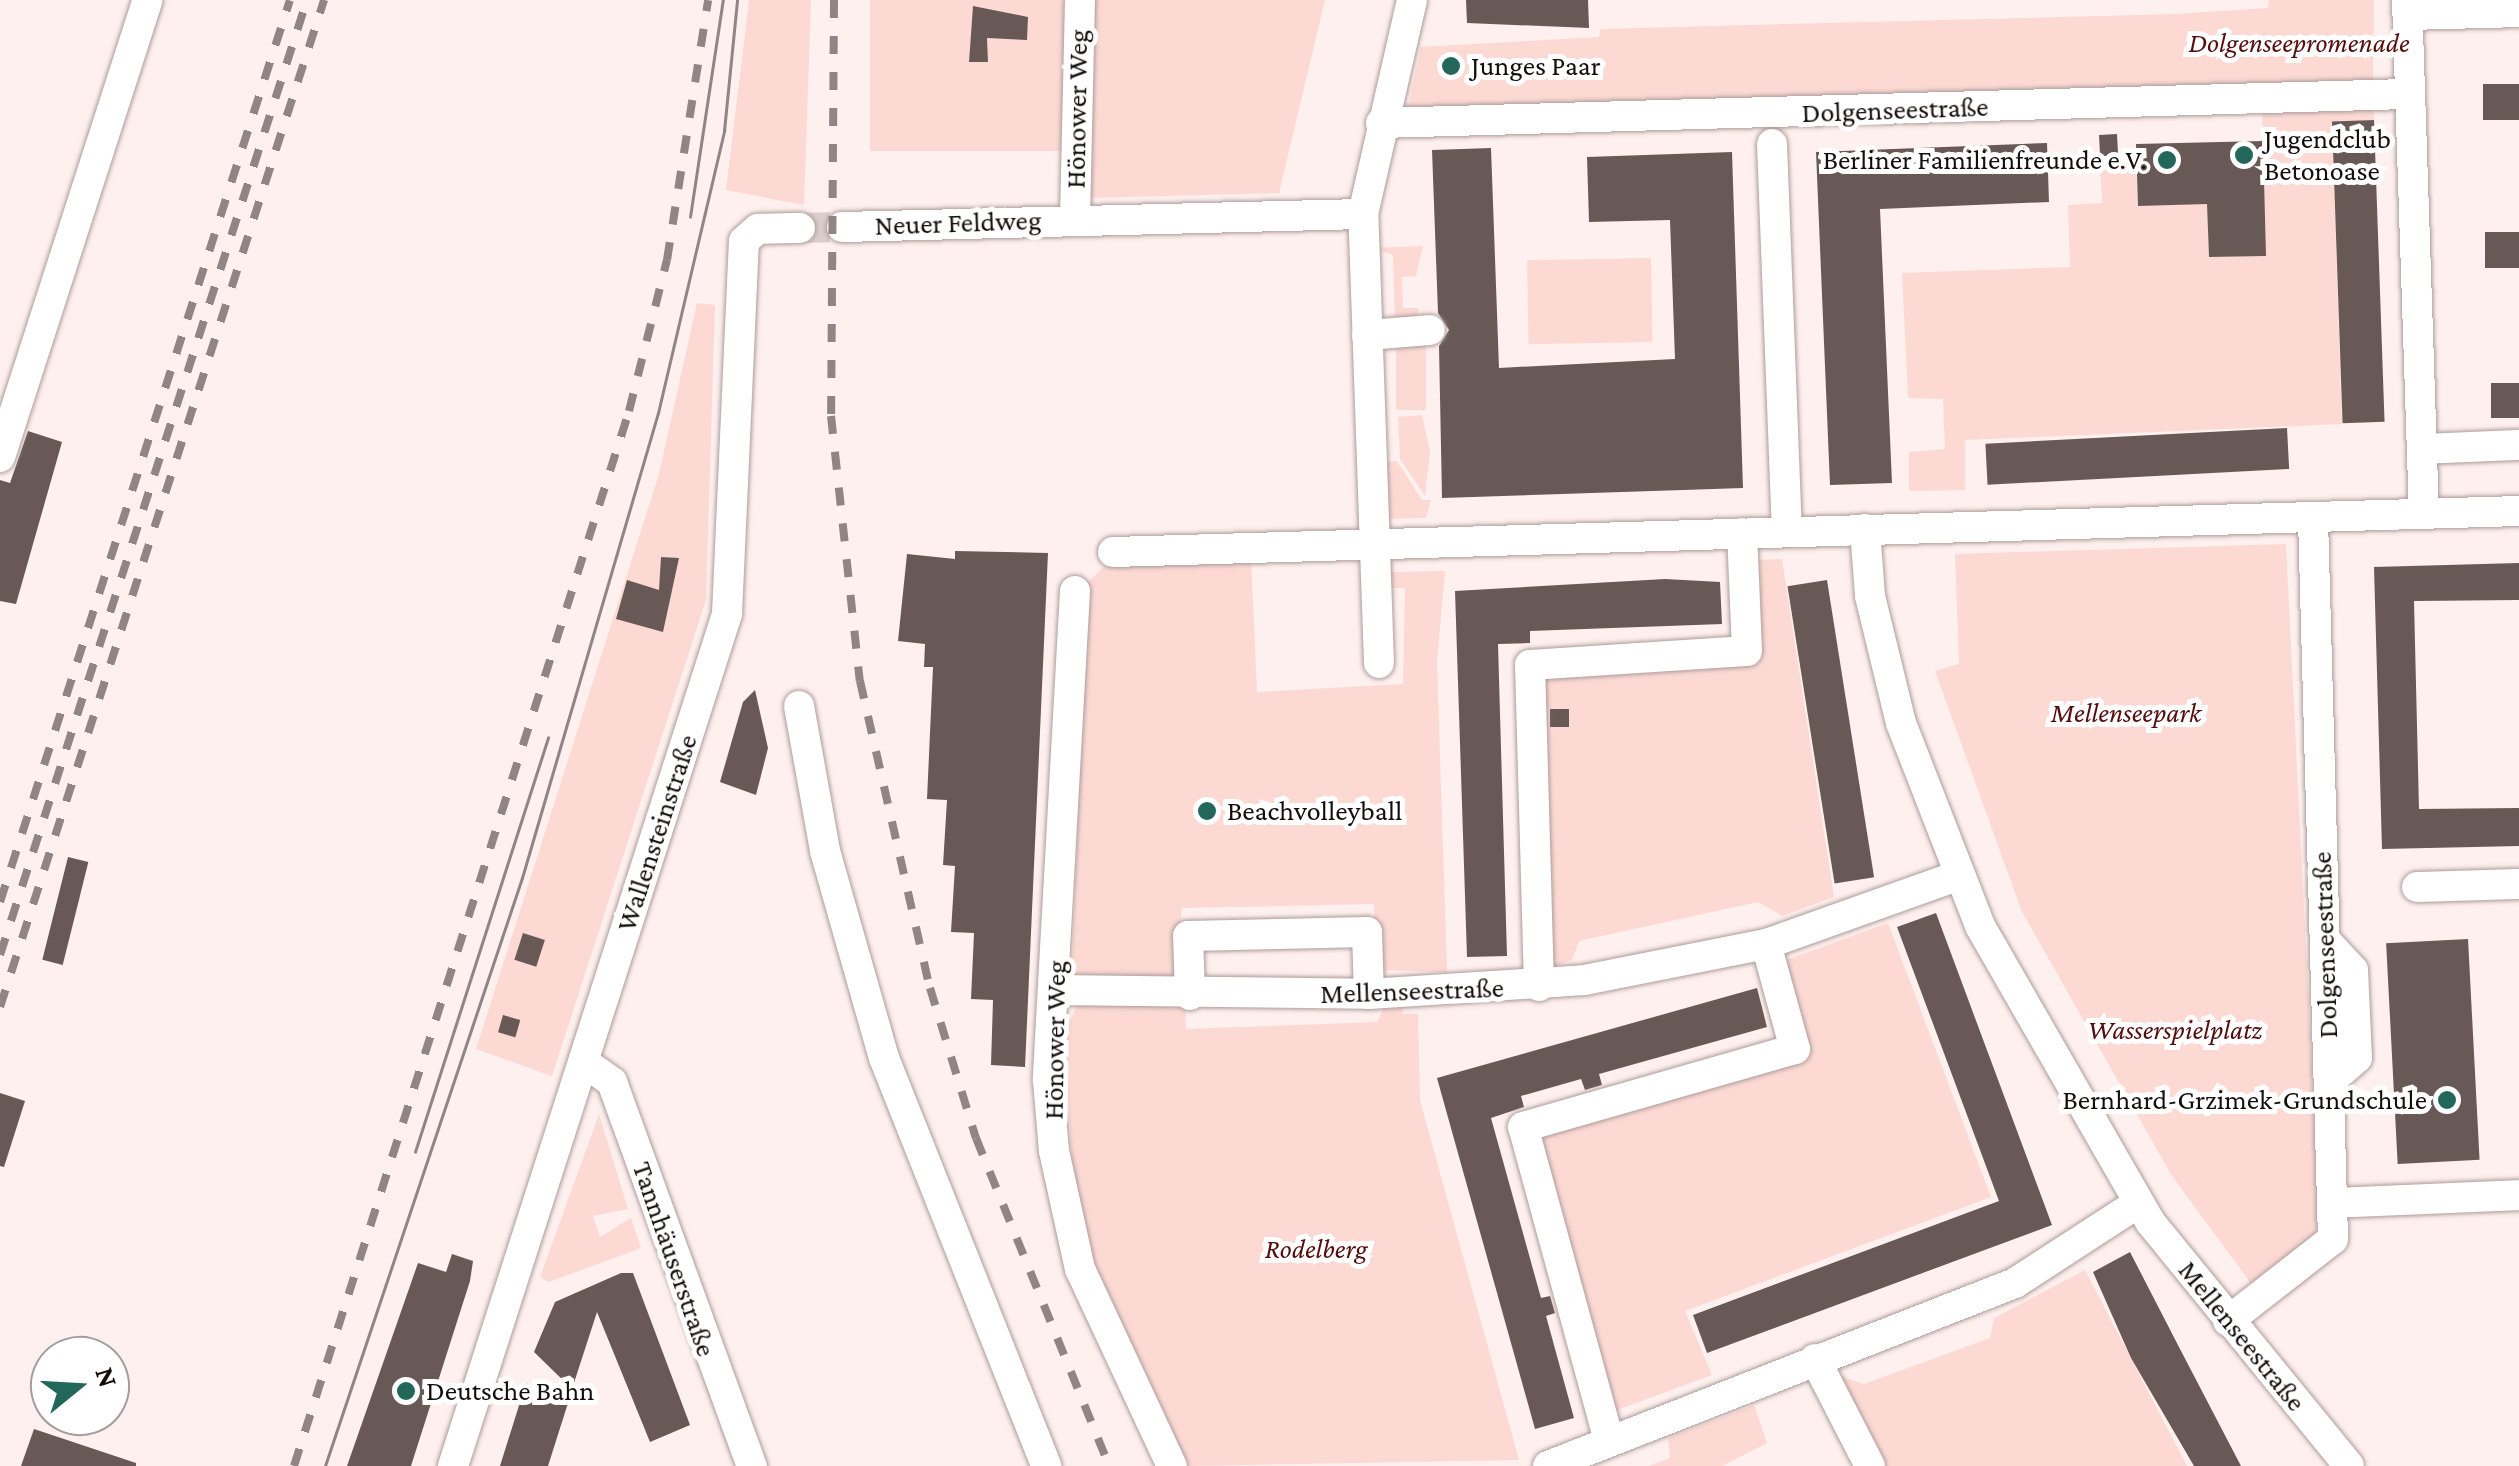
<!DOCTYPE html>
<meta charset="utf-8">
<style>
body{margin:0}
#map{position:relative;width:2519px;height:1466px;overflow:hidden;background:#fef0ee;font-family:"Crimson Pro",serif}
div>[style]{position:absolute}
.green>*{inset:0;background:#fdd9d4;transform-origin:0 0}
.building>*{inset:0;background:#685957;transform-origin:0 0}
.minor-tunnel>*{height:30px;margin-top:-15px;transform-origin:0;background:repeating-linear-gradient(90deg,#dbcecc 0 30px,transparent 0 45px)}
.roads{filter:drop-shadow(0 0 2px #ac9c9a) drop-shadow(0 0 2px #ac9c9a)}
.minor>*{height:30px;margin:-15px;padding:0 15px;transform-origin:15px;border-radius:15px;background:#fff}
.tram>*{height:2.5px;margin:-1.25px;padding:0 1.25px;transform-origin:1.25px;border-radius:1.25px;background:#908584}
.rail>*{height:8px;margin-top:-4px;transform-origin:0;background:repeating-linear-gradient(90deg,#908584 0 18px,transparent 0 36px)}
.dots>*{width:28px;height:28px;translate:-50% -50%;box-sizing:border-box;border:5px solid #fff;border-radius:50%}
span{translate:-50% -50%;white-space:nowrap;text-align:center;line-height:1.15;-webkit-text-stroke:10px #fff;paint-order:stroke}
.park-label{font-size:28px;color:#550e0e;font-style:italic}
.poi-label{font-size:28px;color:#130d0c}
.left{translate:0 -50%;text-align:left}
.right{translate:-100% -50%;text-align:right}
.street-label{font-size:28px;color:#130d0c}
.north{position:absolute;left:30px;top:1336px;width:100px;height:100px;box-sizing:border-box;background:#fff;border:2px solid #a19e9e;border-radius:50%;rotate:72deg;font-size:28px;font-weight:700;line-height:40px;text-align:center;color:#130d0c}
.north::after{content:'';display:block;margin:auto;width:35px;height:45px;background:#22675a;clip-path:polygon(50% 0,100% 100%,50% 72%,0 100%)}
</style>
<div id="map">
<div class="green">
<div style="clip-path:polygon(749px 0,811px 0,804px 205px,726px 190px)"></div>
<div style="left:870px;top:0;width:196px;height:151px"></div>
<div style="clip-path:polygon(1092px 0,1325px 0,1279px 193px,1089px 198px)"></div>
<div style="clip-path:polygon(2269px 0,2374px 0,2373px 85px,1406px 117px,1421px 47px,1599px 37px,1600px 29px,2175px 14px,2268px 8px)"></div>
<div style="clip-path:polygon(2373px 104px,2374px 120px,2332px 122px,2342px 424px,1965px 440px,1965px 490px,1909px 491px,1909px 452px,1945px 449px,1943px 399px,1908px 398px,1902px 273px,2070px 267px,2068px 205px,2102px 203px,2100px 157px,2136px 155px,2138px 206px,2207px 185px,2209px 257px,2265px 256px,2262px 107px)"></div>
<div style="clip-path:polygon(1423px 246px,1416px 276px,1402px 277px,1403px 308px,1418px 308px,1418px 323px,1395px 324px,1393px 255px,1373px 248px)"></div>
<div style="left:1651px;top:258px;width:84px;height:124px;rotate:89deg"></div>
<div style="clip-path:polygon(697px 303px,715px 305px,706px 600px,552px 1076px,476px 1049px,659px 474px)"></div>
<div style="left:1426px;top:341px;width:69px;height:30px;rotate:90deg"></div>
<div style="clip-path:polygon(1422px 415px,1430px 451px,1425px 496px,1400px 459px,1398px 417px)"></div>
<div style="clip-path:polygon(1397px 461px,1422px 500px,1431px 500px,1426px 518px,1384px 519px,1381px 462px)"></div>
<div style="clip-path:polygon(2286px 544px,2319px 1214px,2314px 1238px,2252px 1285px,2172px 1176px,2022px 912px,1935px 671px,1959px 664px,1955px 554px)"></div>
<div style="clip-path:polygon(1251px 559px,1257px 692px,1403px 684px,1405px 588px,1386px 588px,1389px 572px,1445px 571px,1437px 661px,1447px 972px,1376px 970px,1374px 904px,1182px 908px,1175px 980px,1072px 975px,1087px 583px,1106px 565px)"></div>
<div style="clip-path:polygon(1782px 559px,1834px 897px,1782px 916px,1758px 902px,1579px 941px,1572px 960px,1551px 967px,1542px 675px,1751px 661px,1750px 572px,1758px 560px)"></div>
<div style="clip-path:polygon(1888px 923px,1991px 1197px,1685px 1311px,1712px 1375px,1609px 1413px,1535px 1136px,1785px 1062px,1784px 961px)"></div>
<div style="clip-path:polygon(1079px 1001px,1185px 1001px,1186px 1029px,1377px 1022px,1385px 1006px,1402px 1004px,1403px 1014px,1418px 1014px,1420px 1100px,1519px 1460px,1187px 1466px,1098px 1278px,1073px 1173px,1064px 1034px)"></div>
<div style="clip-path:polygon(599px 1114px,628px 1209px,593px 1216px,600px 1237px,631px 1218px,641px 1248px,549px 1282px,540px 1277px)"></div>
<div style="clip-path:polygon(2085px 1270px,2187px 1466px,1880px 1466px,1833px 1374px,1864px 1384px,1990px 1338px,1994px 1318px)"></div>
<div style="clip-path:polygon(1754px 1405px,1767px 1443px,1722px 1466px,1649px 1466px,1670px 1458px,1668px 1438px)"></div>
</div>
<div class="building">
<div style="clip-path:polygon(1466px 0,1588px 0,1589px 28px,1467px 23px)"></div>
<div style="clip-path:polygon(973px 6px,1028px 17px,1027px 40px,987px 38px,988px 62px,969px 62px)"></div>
<div style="left:2519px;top:84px;width:36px;height:36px;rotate:90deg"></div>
<div style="left:2374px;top:120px;width:302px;height:42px;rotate:88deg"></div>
<div style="left:2117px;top:134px;width:22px;height:18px;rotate:87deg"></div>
<div style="clip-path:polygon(2263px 141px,2266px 256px,2209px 257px,2207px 204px,2138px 206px,2136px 144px)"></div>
<div style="clip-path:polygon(2047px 143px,2049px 202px,1880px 209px,1892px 483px,1830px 485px,1816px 152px)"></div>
<div style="clip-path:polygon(1491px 148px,1499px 368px,1675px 359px,1670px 220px,1589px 222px,1587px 157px,1732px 152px,1743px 488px,1442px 498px,1439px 346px,1449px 330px,1438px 313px,1432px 150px)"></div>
<div style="left:2519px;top:232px;width:36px;height:34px;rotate:90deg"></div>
<div style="left:2519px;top:383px;width:35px;height:28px;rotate:90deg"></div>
<div style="left:2287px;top:428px;width:41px;height:302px;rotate:87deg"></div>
<div style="clip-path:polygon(28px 431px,62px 442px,16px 604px,0 601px,0 480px,10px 483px)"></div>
<div style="clip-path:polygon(955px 551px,1048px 553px,1025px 1067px,991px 1065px,993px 1000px,971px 999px,974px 933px,951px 932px,955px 866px,943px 865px,947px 800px,927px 799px,933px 667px,924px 667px,925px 644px,898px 641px,907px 554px,955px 559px)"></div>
<div style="clip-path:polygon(661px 557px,679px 558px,663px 632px,616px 619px,627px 580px,659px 590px)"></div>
<div style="clip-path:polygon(2519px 563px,2519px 600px,2414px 601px,2419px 809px,2519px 808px,2519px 846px,2382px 849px,2374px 567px)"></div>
<div style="clip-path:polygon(1665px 579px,1720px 582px,1722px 624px,1530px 631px,1530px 643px,1498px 644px,1507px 956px,1467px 957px,1455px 591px)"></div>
<div style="left:1827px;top:580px;width:301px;height:40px;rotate:81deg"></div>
<div style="clip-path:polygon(755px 690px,768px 748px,756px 795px,720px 782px,743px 702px)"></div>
<div style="left:1569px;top:709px;width:18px;height:19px;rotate:90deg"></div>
<div style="left:68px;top:857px;width:21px;height:106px;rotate:14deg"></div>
<div style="clip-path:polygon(1936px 913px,2052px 1225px,1707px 1353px,1693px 1315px,1999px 1201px,1897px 927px)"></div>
<div style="left:523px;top:933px;width:23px;height:28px;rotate:18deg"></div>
<div style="left:2468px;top:939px;width:221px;height:82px;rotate:87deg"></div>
<div style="clip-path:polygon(1757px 988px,1767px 1027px,1599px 1074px,1602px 1085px,1585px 1090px,1581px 1079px,1521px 1096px,1524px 1107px,1491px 1118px,1541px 1298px,1550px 1296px,1555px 1313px,1546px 1316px,1574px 1418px,1535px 1429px,1437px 1078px)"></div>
<div style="left:503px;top:1015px;width:18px;height:18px;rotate:16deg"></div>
<div style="clip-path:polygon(0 1093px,25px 1101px,4px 1167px,0 1166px)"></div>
<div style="clip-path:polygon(2130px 1252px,2180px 1349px,2241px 1466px,2194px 1466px,2131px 1358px,2093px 1272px)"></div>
<div style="clip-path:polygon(452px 1254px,473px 1261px,470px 1281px,411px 1466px,347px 1466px,418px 1263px,446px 1272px)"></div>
<div style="clip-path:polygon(621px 1273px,633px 1273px,690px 1425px,650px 1442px,597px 1312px,572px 1389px,534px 1352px,555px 1302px)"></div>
<div style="clip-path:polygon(526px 1383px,568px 1403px,548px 1466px,500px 1466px)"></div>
<div style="clip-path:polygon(34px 1429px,136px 1463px,136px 1466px,21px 1466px)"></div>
</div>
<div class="minor-tunnel">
<div style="left:800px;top:228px;width:42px;rotate:-1.4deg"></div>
</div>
<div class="roads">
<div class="minor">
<div style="left:2407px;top:0;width:514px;rotate:88.11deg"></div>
<div style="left:2408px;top:15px;width:111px;rotate:-1.5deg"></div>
<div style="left:1381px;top:123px;width:1028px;rotate:-1.62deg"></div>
<div style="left:1772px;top:144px;width:388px;rotate:87.8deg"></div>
<div style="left:1075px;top:219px;width:219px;rotate:-88.7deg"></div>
<div style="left:842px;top:227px;width:521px;rotate:-1.43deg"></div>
<div style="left:1367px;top:335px;width:63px;rotate:-4.5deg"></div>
<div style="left:2422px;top:449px;width:97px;rotate:-2.4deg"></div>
<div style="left:0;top:457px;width:480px;rotate:-72.1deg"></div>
<div style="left:1865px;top:529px;width:67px;rotate:85.7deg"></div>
<div style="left:1870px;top:596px;width:131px;rotate:76.3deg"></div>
<div style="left:1901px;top:723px;width:218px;rotate:68.7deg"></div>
<div style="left:1980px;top:926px;width:343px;rotate:60.1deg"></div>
<div style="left:2151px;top:1223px;width:313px;rotate:50.8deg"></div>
<div style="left:1113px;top:552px;width:1407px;rotate:-1.67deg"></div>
<div style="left:1075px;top:591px;width:490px;rotate:93.2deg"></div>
<div style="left:1048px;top:1080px;width:71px;rotate:85.2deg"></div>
<div style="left:1054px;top:1151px;width:121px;rotate:77.6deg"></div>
<div style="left:1080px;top:1269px;width:217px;rotate:65deg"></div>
<div style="left:1379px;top:663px;width:449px;rotate:-92deg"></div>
<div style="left:1363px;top:214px;width:220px;rotate:-77.1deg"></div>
<div style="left:799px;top:706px;width:147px;rotate:79.8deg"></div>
<div style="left:825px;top:851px;width:215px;rotate:74.1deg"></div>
<div style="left:884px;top:1058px;width:439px;rotate:68.3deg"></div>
<div style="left:2417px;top:887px;width:102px;rotate:-1.7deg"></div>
<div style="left:2325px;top:940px;width:41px;rotate:47deg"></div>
<div style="left:2353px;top:970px;width:88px;rotate:87.4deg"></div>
<div style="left:2357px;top:1058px;width:37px;rotate:139deg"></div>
<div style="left:1539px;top:986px;width:321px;rotate:-91.6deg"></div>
<div style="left:1530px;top:665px;width:217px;rotate:-3.7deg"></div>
<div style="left:1747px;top:651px;width:118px;rotate:-92.4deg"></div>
<div style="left:1054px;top:990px;width:315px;rotate:0.7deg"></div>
<div style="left:1369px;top:994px;width:215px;rotate:-3.7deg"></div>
<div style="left:1584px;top:980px;width:186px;rotate:-11.2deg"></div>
<div style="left:1766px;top:944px;width:206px;rotate:-19.6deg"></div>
<div style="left:1190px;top:995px;width:59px;rotate:-91.9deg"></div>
<div style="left:1188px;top:936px;width:179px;rotate:-1.3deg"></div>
<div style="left:1367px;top:932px;width:62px;rotate:88.2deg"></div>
<div style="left:585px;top:1063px;width:33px;rotate:35deg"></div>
<div style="left:612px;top:1082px;width:409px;rotate:70deg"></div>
<div style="left:2332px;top:1203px;width:187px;rotate:-2.4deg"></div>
<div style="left:2228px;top:1321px;width:133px;rotate:-38deg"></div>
<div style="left:2333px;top:1239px;width:722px;rotate:-91.59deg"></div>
<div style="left:1815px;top:1359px;width:120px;rotate:62.8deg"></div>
<div style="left:1608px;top:1437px;width:321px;rotate:-105.3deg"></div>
<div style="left:1523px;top:1127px;width:283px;rotate:-16deg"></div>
<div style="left:1795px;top:1049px;width:109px;rotate:-105.4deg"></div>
<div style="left:453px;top:1466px;width:895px;rotate:-72.17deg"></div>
<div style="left:727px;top:614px;width:373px;rotate:-87.4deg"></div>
<div style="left:744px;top:241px;width:18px;rotate:-41deg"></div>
<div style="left:758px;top:229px;width:42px;rotate:-1.4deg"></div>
<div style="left:1548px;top:1466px;width:502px;rotate:-21.4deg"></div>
<div style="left:2015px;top:1283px;width:147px;rotate:-33deg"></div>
</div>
</div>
<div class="tram">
<div style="left:690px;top:217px;width:219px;rotate:-81.4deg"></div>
<div style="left:415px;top:1152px;width:435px;rotate:-72.2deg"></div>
<div style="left:325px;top:1466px;width:620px;rotate:-71.48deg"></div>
<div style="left:522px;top:878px;width:484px;rotate:-73.7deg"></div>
<div style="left:658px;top:413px;width:290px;rotate:-76.8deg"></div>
<div style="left:724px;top:131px;width:132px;rotate:-84.3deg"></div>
</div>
<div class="rail">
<div style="left:834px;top:0;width:416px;rotate:90.4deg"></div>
<div style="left:831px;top:416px;width:267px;rotate:83.8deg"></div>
<div style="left:860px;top:681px;width:315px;rotate:77.2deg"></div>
<div style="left:930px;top:988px;width:157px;rotate:73deg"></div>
<div style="left:976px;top:1138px;width:354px;rotate:67.9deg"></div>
<div style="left:0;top:902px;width:947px;rotate:-72.18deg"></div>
<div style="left:0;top:955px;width:1003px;rotate:-72.18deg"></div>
<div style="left:0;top:1007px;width:1058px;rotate:-72.16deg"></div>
<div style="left:294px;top:1466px;width:1107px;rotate:-72.38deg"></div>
<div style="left:629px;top:411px;width:156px;rotate:-75.9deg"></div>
<div style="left:667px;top:260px;width:263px;rotate:-81deg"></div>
</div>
<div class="dots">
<div style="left:1451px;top:66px;background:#22675a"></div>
<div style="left:2244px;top:155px;background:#22675a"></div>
<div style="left:2167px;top:160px;background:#22675a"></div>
<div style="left:1207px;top:811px;background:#22675a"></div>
<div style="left:2447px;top:1100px;background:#22675a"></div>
<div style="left:406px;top:1391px;background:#22675a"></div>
</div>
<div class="park-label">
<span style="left:2299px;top:43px">Dolgenseepromenade</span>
<span style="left:2126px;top:713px">Mellenseepark</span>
<span style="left:2175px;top:1030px">Wasserspielplatz</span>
<span style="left:1316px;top:1249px">Rodelberg</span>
</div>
<div class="poi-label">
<span class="left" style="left:1471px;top:66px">Junges Paar</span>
<span class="left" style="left:2264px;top:155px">Jugendclub<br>Betonoase</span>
<span class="right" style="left:2147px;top:160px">Berliner Familienfreunde e.V.</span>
<span class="left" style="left:1227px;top:811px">Beachvolleyball</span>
<span class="right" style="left:2427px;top:1100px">Bernhard-Grzimek-Grundschule</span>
<span class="left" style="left:426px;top:1391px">Deutsche Bahn</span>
</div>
<div class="street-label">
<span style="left:1077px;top:109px;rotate:-89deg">Hönower Weg</span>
<span style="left:1895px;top:110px;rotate:-2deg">Dolgenseestraße</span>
<span style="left:958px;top:223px;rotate:-2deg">Neuer Feldweg</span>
<span style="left:657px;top:833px;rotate:-72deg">Wallensteinstraße</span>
<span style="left:2325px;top:945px;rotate:-92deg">Dolgenseestraße</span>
<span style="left:1412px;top:991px;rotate:-2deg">Mellenseestraße</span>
<span style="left:1055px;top:1040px;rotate:-89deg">Hönower Weg</span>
<span style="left:674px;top:1259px;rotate:71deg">Tannhäuserstraße</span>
<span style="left:2242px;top:1336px;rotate:51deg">Mellenseestraße</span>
</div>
<div class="north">N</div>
</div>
